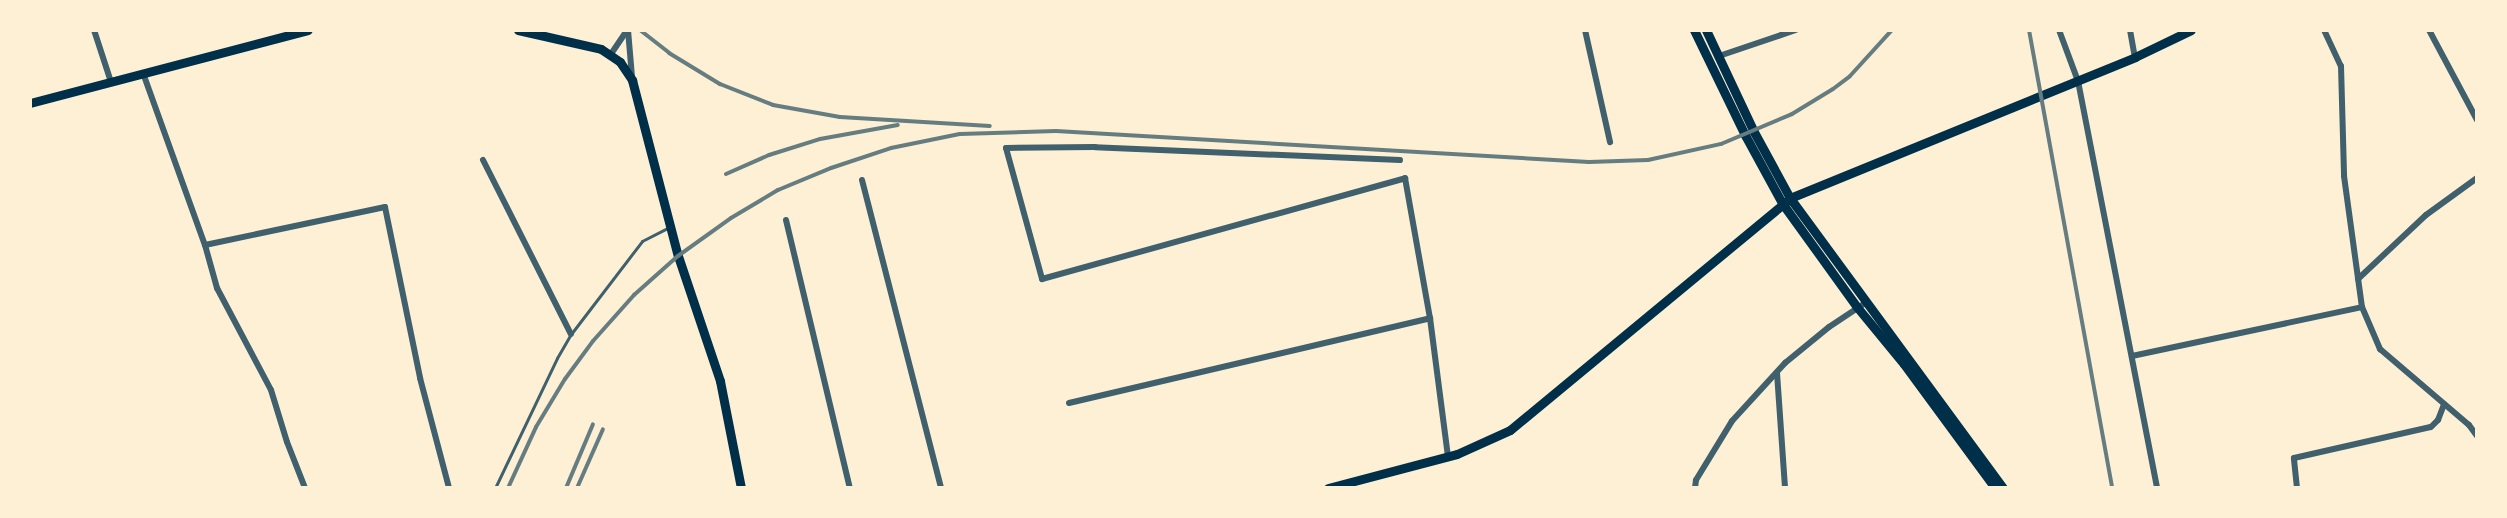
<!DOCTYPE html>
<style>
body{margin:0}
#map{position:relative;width:2507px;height:518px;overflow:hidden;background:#fdf0d5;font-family:Arial,sans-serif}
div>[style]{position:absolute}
.service>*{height:3px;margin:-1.5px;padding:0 1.5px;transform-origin:1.5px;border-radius:1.5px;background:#3f606c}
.minor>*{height:6px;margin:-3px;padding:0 3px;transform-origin:3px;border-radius:3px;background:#3f606c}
.secondary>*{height:9px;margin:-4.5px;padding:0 4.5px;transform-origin:4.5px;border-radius:4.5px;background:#003049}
.rail>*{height:4px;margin:-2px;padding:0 2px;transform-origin:2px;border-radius:2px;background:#657d81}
span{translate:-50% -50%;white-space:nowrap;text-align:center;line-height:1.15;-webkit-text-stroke:5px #fdf0d5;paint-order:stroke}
.frame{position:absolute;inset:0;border:32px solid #fdf0d5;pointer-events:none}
</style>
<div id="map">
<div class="service">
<div style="left:495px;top:488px;width:144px;rotate:-64.5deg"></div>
<div style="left:557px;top:358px;width:28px;rotate:-60deg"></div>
<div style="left:571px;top:334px;width:117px;rotate:-52.6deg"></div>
<div style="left:642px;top:241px;width:30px;rotate:-27deg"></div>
</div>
<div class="minor">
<div style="left:94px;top:30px;width:55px;rotate:71.9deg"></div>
<div style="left:628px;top:30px;width:47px;rotate:85.1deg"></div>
<div style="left:1585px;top:30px;width:115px;rotate:77.4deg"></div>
<div style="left:2059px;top:30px;width:54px;rotate:69.6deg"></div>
<div style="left:2078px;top:81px;width:415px;rotate:79deg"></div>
<div style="left:2130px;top:30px;width:27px;rotate:80deg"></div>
<div style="left:2324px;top:30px;width:40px;rotate:65deg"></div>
<div style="left:2341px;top:66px;width:110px;rotate:88.4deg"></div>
<div style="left:2344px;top:176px;width:132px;rotate:82.2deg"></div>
<div style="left:2362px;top:307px;width:46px;rotate:66.8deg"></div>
<div style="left:2380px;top:349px;width:117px;rotate:40.5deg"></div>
<div style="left:2469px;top:425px;width:14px;rotate:54deg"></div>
<div style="left:2429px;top:30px;width:102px;rotate:61.9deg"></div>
<div style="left:611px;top:54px;width:29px;rotate:-56deg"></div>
<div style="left:1719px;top:56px;width:81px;rotate:-18.7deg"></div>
<div style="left:143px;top:73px;width:183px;rotate:70.2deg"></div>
<div style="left:205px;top:245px;width:45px;rotate:74.4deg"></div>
<div style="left:217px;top:288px;width:115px;rotate:62.1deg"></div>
<div style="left:271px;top:390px;width:54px;rotate:72.9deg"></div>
<div style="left:287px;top:442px;width:49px;rotate:68.6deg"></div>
<div style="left:483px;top:160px;width:195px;rotate:63.2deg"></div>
<div style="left:1400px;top:160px;width:305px;rotate:-177.6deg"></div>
<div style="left:1095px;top:147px;width:89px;rotate:179.4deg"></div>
<div style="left:1006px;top:148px;width:136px;rotate:74.6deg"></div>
<div style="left:1042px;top:279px;width:377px;rotate:-15.5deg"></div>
<div style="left:1405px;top:178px;width:142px;rotate:79.9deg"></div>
<div style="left:1430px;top:318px;width:139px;rotate:82.6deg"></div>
<div style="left:862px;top:180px;width:318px;rotate:75.6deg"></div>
<div style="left:786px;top:220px;width:276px;rotate:76.6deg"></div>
<div style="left:205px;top:245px;width:184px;rotate:-11.9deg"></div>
<div style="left:385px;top:207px;width:175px;rotate:78.4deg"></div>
<div style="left:420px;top:378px;width:114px;rotate:75.2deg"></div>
<div style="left:2358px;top:279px;width:93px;rotate:-43.3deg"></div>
<div style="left:2426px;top:215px;width:63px;rotate:-36deg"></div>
<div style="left:2132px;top:356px;width:235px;rotate:-12deg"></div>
<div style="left:1777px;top:373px;width:115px;rotate:86deg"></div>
<div style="left:1069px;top:403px;width:371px;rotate:-13.2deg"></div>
<div style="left:1695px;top:488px;width:8px;rotate:-83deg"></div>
<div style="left:1696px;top:480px;width:69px;rotate:-58.6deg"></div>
<div style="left:1732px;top:421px;width:79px;rotate:-47.6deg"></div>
<div style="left:1785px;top:363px;width:57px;rotate:-39.3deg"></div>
<div style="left:1829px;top:327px;width:43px;rotate:-33.7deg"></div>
<div style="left:2297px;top:488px;width:30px;rotate:-96deg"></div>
<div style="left:2294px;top:458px;width:140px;rotate:-12.8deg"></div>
<div style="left:2431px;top:427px;width:10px;rotate:-45deg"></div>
<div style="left:2438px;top:420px;width:17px;rotate:-69deg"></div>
</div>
<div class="secondary">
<div style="left:518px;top:30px;width:85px;rotate:12.9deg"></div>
<div style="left:601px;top:49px;width:23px;rotate:34deg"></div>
<div style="left:620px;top:62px;width:22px;rotate:56deg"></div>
<div style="left:632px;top:80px;width:182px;rotate:75.4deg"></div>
<div style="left:678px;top:256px;width:132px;rotate:71.4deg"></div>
<div style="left:720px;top:381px;width:109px;rotate:78.9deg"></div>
<div style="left:1694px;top:30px;width:117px;rotate:64.1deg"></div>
<div style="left:1745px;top:135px;width:77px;rotate:61.4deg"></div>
<div style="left:1782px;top:203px;width:128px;rotate:54.2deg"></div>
<div style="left:1857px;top:307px;width:74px;rotate:50.5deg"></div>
<div style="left:1904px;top:364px;width:154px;rotate:53.7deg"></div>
<div style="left:1706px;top:30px;width:113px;rotate:64.8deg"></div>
<div style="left:1754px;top:132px;width:75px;rotate:61.4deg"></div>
<div style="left:1790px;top:198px;width:360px;rotate:53.7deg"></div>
<div style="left:30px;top:103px;width:287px;rotate:-14.7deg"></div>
<div style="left:1328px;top:488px;width:133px;rotate:-14.8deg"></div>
<div style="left:1457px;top:454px;width:58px;rotate:-24.4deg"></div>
<div style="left:1510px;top:430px;width:364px;rotate:-39.6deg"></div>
<div style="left:1790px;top:198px;width:373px;rotate:-22.2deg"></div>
<div style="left:2135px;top:57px;width:62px;rotate:-25.7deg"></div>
</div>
<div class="rail">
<div style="left:640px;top:30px;width:37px;rotate:38deg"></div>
<div style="left:669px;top:53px;width:60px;rotate:31.3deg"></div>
<div style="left:720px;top:84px;width:57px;rotate:21.6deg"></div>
<div style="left:773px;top:105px;width:68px;rotate:10.2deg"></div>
<div style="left:840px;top:117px;width:150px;rotate:3.4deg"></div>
<div style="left:2029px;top:30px;width:465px;rotate:79.7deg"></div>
<div style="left:726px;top:174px;width:47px;rotate:-23.8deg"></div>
<div style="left:769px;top:155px;width:53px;rotate:-17.4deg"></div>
<div style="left:820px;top:139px;width:79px;rotate:-10.2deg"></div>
<div style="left:508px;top:488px;width:67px;rotate:-65.3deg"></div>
<div style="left:536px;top:427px;width:56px;rotate:-58.9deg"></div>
<div style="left:565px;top:379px;width:47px;rotate:-53.6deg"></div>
<div style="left:593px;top:341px;width:62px;rotate:-48.3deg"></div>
<div style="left:634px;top:295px;width:59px;rotate:-41.6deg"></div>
<div style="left:678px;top:256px;width:65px;rotate:-35.6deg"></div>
<div style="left:731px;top:218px;width:55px;rotate:-30.8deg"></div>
<div style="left:778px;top:190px;width:57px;rotate:-22.5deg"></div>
<div style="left:831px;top:168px;width:63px;rotate:-18.4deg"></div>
<div style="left:891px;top:148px;width:70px;rotate:-11.5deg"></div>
<div style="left:960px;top:134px;width:96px;rotate:-1.8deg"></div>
<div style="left:1056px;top:131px;width:534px;rotate:3.33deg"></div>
<div style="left:1589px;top:162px;width:59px;rotate:-1.9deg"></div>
<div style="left:1648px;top:160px;width:75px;rotate:-12.4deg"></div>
<div style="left:1721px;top:144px;width:77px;rotate:-22.9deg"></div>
<div style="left:1792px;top:114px;width:48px;rotate:-31.4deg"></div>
<div style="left:1833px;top:89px;width:21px;rotate:-37deg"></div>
<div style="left:1850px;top:76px;width:62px;rotate:-47.6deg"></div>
<div style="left:566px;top:488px;width:69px;rotate:-67.1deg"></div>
<div style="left:577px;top:488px;width:64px;rotate:-66.2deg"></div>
</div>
<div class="frame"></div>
</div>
